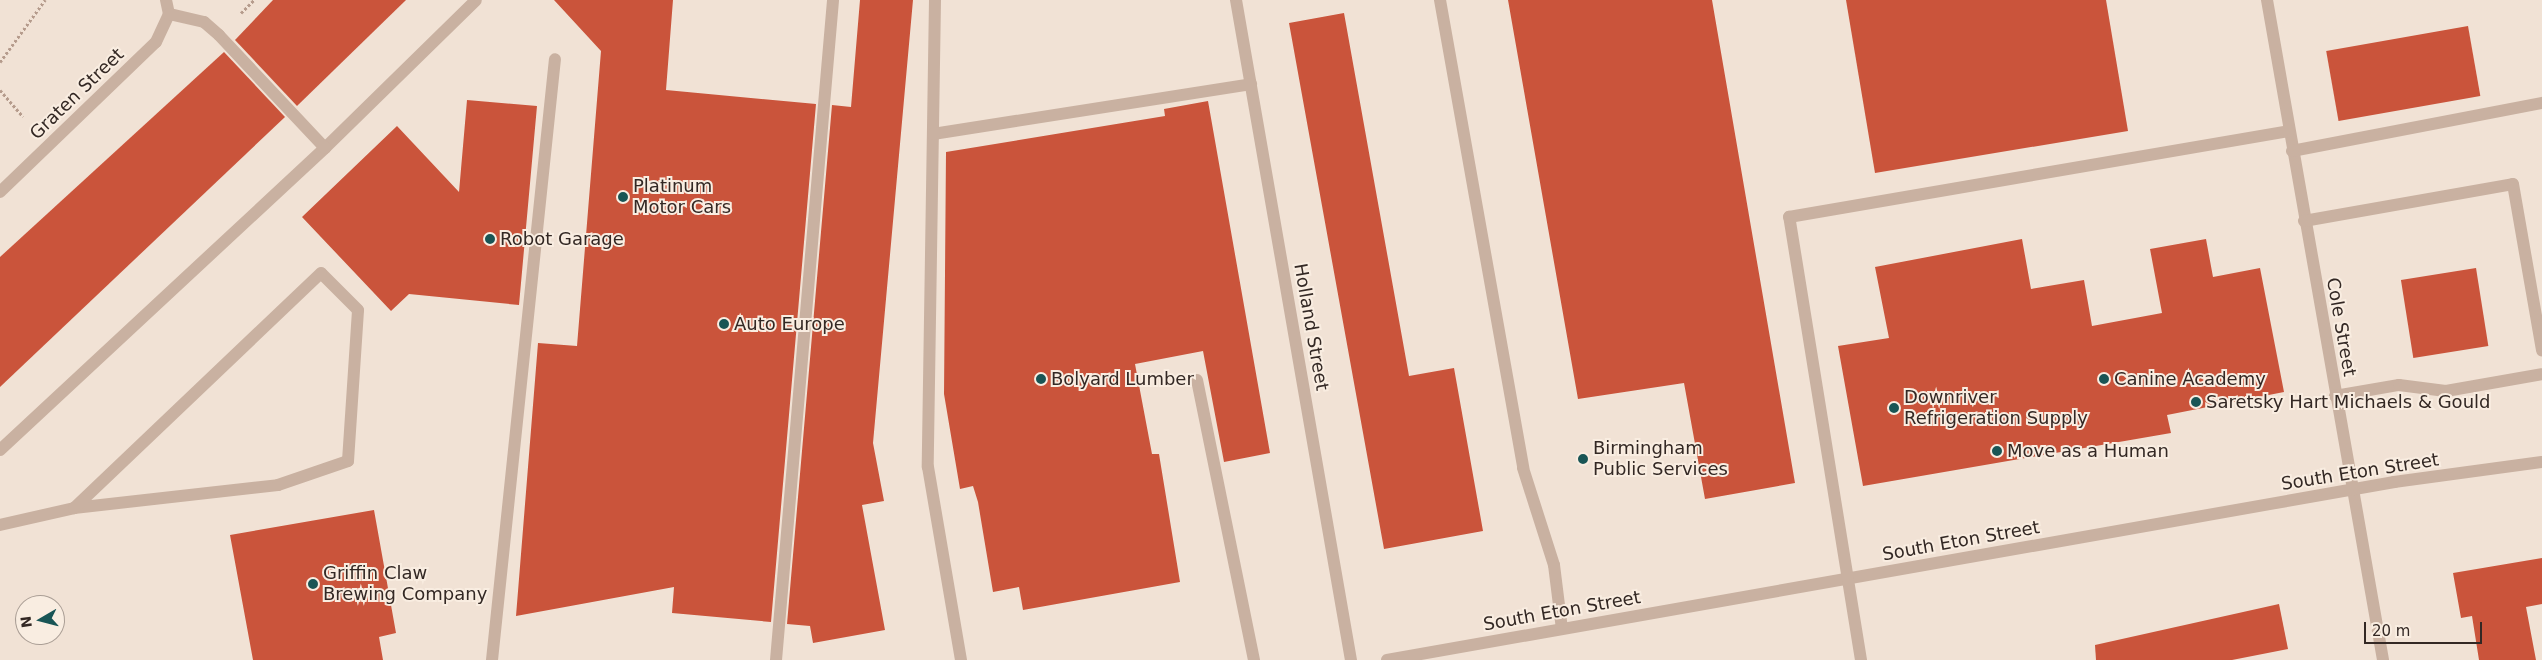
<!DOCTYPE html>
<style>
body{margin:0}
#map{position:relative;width:2542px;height:660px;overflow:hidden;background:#f1e2d5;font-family:"DejaVu Sans",sans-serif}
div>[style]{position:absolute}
.building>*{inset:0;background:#ca543b;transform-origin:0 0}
.path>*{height:3px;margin-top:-1.5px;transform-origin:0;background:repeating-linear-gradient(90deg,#b59b8c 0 2.5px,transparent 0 5px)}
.minor>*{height:12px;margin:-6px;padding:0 6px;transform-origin:6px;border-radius:6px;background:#c9b1a1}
.dots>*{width:14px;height:14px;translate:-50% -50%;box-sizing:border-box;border:2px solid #f9ede1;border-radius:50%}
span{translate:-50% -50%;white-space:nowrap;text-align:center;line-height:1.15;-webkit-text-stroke:4px #f9ede1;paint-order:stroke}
.street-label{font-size:18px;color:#332824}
.poi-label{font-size:18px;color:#332824}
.left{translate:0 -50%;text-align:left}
.north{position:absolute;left:15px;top:595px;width:50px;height:50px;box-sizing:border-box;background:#f9ede1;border:1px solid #aa9e95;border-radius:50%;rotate:262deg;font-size:14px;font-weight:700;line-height:20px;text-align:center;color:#332824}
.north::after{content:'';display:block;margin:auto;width:18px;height:22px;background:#195555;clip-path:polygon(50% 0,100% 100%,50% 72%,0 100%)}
.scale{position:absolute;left:2364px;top:622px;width:118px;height:22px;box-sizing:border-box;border:2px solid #332824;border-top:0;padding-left:6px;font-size:15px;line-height:18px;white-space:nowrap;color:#332824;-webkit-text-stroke:4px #f9ede1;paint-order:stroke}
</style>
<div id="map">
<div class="building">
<div style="clip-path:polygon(273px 0,406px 0,297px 106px,235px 40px)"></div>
<div style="clip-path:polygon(554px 0,673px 0,666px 90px,816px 104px,771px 622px,672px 613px,674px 587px,516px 616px,538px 343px,577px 346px,601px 51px)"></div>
<div style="clip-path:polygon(860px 0,913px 0,873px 443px,884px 501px,862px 505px,885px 630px,813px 643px,810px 626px,787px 624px,832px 105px,851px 107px)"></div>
<div style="clip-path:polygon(1508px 0,1712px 0,1795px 483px,1705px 499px,1684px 383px,1578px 399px)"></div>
<div style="clip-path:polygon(1846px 0,2106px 0,2128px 131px,1875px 173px)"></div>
<div style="clip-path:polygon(1344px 13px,1409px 376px,1454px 368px,1483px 531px,1384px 549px,1289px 23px)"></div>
<div style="left:2468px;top:26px;width:71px;height:144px;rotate:80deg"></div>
<div style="clip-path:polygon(224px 52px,285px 117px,0 387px,0 257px)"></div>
<div style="clip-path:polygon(467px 100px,537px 106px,519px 305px,409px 294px,391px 311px,302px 217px,397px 126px,459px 192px)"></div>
<div style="clip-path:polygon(1208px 101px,1270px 453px,1224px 462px,1203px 351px,1135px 364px,1152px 454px,1159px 454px,1180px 582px,1023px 610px,1019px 587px,993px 592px,978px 502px,973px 486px,960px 489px,944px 394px,946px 152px,1165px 116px,1164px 109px)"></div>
<div style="clip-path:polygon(2022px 239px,2031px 289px,2084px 280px,2092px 326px,2162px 313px,2150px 249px,2206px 239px,2213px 277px,2260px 268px,2284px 392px,2167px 415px,2171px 433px,1863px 486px,1838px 346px,1889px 338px,1875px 267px)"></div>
<div style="left:2476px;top:268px;width:79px;height:76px;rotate:81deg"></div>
<div style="clip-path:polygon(374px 510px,396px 633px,379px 637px,383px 660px,253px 660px,230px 535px)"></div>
<div style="clip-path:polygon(2542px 558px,2542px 604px,2526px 607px,2536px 660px,2479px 660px,2472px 616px,2461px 618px,2453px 573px)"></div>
<div style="clip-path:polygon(2279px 604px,2288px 649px,2232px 660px,2096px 660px,2095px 645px)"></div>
</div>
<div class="path">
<div style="left:241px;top:13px;width:18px;rotate:-45deg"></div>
<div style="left:0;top:62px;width:77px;rotate:-54deg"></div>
<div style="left:0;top:90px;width:35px;rotate:49deg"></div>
</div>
<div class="minor">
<div style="left:166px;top:0;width:14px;rotate:78deg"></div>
<div style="left:935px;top:0;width:467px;rotate:90.9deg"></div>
<div style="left:928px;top:467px;width:196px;rotate:80.3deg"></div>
<div style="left:1236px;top:0;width:670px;rotate:80.12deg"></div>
<div style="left:1440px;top:0;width:475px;rotate:79.9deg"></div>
<div style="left:1523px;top:468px;width:102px;rotate:72.3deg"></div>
<div style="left:1554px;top:565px;width:64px;rotate:82.9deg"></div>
<div style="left:2267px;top:0;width:670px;rotate:80.03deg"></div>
<div style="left:933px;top:134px;width:322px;rotate:-8.9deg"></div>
<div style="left:325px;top:148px;width:211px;rotate:-44.4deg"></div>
<div style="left:2292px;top:151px;width:255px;rotate:-10.9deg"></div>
<div style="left:0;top:192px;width:216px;rotate:-43.9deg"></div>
<div style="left:156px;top:42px;width:31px;rotate:-65deg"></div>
<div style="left:2304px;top:221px;width:212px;rotate:-10deg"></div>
<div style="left:2513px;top:184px;width:169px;rotate:80.1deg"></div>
<div style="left:1197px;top:380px;width:286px;rotate:78.5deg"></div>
<div style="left:2335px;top:396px;width:65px;rotate:-9.8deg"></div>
<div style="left:2399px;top:385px;width:47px;rotate:7.3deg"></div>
<div style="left:2446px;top:391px;width:97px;rotate:-10deg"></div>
<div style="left:0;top:450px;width:444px;rotate:-42.9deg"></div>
<div style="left:325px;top:148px;width:155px;rotate:-133.2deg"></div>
<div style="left:219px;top:35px;width:20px;rotate:-139deg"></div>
<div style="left:204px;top:22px;width:36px;rotate:-167deg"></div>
<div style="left:0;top:525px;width:76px;rotate:-12.9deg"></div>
<div style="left:74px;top:508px;width:205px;rotate:-6.4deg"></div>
<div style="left:278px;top:485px;width:74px;rotate:-18.9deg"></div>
<div style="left:348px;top:461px;width:151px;rotate:-86.2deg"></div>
<div style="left:358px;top:310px;width:52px;rotate:-135deg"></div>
<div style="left:321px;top:273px;width:341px;rotate:136.4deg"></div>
<div style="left:492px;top:660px;width:604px;rotate:-84.02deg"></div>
<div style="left:776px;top:660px;width:662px;rotate:-85.06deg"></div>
<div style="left:1387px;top:660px;width:1023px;rotate:-10.02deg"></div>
<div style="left:2394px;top:482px;width:149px;rotate:-7.7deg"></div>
<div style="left:1861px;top:660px;width:449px;rotate:-99.2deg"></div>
<div style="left:1789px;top:217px;width:507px;rotate:-9.76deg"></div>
</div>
<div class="dots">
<div style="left:623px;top:197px;background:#195555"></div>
<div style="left:490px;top:239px;background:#195555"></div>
<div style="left:724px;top:324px;background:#195555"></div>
<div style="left:1041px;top:379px;background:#195555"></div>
<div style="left:2104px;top:379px;background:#195555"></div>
<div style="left:2196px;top:402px;background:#195555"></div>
<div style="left:1894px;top:408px;background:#195555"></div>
<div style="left:1997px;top:451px;background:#195555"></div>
<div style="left:1583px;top:459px;background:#195555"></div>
<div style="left:313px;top:584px;background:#195555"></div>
</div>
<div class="street-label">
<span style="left:77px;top:94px;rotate:-44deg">Graten Street</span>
<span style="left:1311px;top:327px;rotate:80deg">Holland Street</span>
<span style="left:2341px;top:327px;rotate:80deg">Cole Street</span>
<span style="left:2360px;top:472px;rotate:-9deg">South Eton Street</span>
<span style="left:1961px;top:541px;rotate:-10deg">South Eton Street</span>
<span style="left:1562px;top:611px;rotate:-10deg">South Eton Street</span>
</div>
<div class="poi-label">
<span class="left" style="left:633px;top:197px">Platinum<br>Motor Cars</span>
<span class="left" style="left:500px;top:239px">Robot Garage</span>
<span class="left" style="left:734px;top:324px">Auto Europe</span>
<span class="left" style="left:1051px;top:379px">Bolyard Lumber</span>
<span class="left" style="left:2114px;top:379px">Canine Academy</span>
<span class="left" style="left:1904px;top:408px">Downriver<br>Refrigeration Supply</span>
<span class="left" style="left:2206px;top:402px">Saretsky Hart Michaels &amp; Gould</span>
<span class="left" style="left:1593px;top:459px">Birmingham<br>Public Services</span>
<span class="left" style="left:2007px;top:451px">Move as a Human</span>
<span class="left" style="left:323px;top:584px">Griffin Claw<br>Brewing Company</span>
</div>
<div class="north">N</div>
<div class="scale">20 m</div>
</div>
